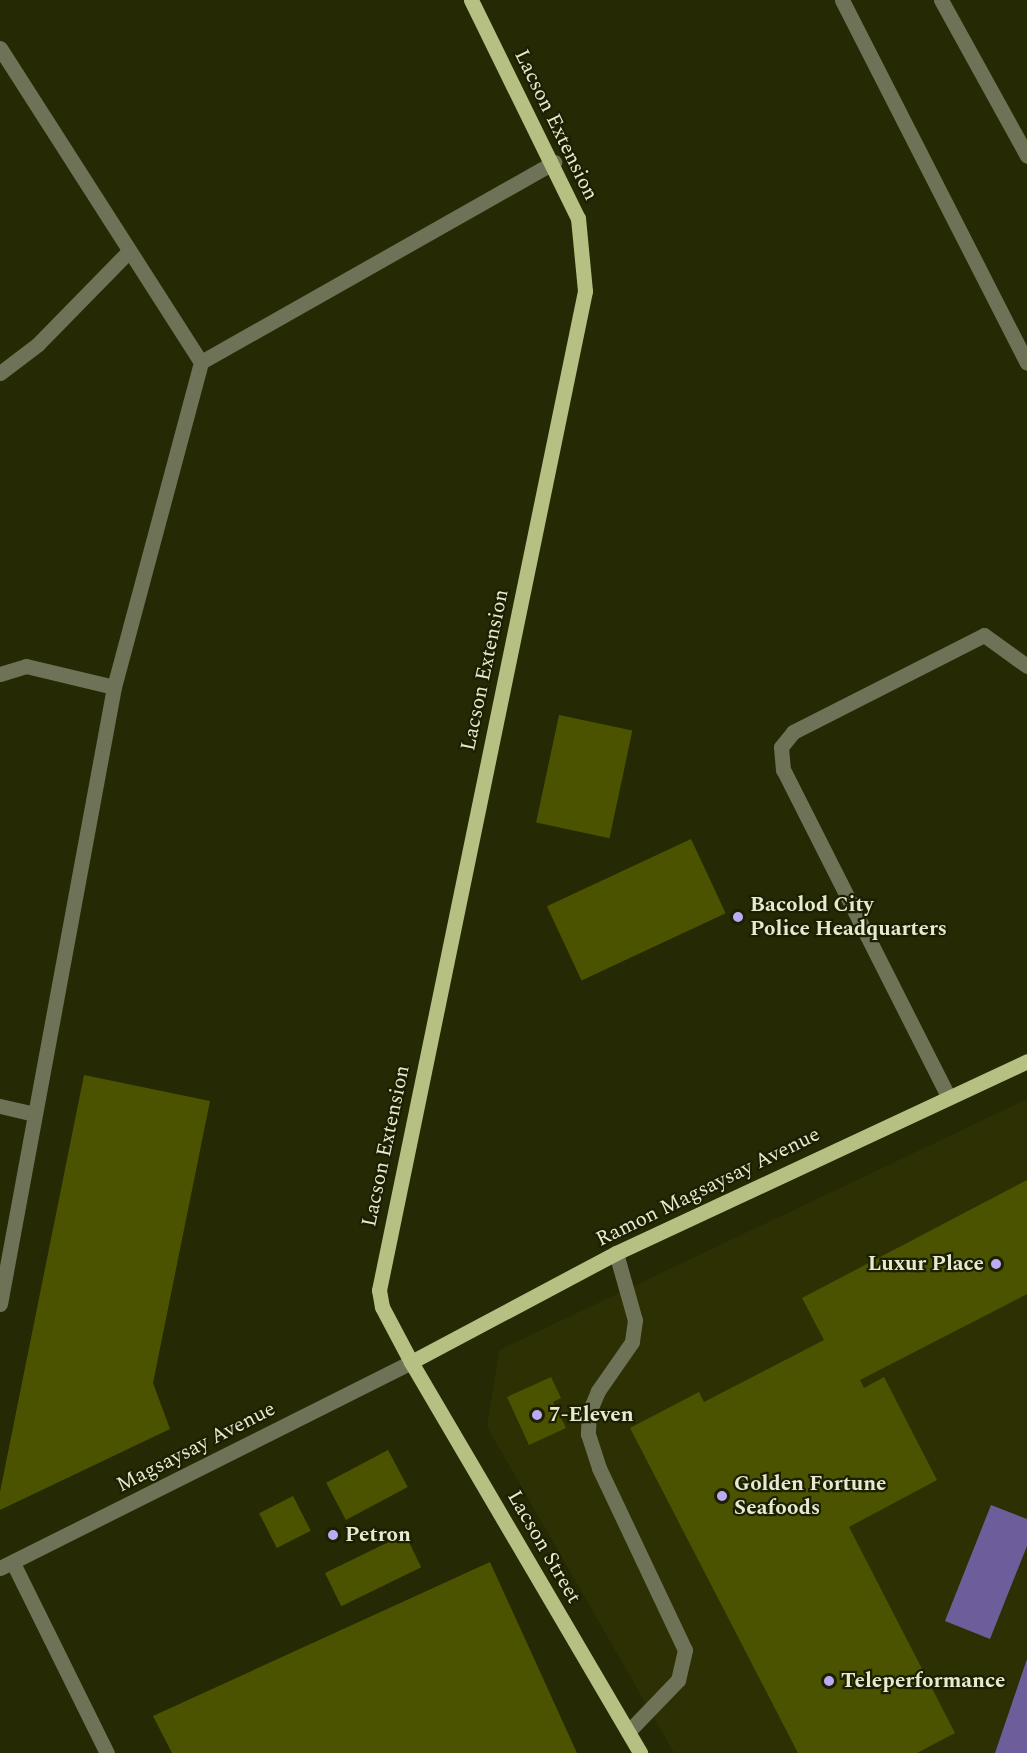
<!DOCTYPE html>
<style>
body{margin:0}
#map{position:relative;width:1027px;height:1753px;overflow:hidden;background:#252904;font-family:Spectral,serif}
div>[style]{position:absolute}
.built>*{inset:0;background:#2c3003}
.water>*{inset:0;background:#6d5d9a}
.building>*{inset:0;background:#4c5300;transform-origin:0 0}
.minor>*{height:15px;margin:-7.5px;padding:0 7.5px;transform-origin:7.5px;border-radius:7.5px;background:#6e7256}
.major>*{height:15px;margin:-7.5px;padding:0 7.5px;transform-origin:7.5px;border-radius:7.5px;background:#b7c083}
.dots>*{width:16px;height:16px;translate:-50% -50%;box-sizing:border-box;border:3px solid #1c1f00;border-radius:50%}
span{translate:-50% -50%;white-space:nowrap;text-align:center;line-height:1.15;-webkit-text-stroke:4.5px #1c1f00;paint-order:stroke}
.street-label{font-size:21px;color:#e5ead0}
.poi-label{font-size:21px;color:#e5ead0;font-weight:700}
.left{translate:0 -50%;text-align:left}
.right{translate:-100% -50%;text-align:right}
</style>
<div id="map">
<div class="built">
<div style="clip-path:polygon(1027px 1099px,1027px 1659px,995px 1753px,674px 1753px,487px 1427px,499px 1350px)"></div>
</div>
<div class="water">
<div style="clip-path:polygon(991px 1505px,1027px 1519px,1027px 1546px,990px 1639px,945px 1621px)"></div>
<div style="clip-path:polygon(1027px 1659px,1027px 1753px,995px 1753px)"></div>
</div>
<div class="building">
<div style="left:559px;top:715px;width:75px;height:110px;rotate:12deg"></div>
<div style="left:691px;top:839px;width:82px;height:159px;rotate:65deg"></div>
<div style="clip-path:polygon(84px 1075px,210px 1101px,153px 1383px,170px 1429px,0 1510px,0 1492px)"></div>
<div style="clip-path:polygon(1027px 1180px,1027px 1294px,860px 1380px,864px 1388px,884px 1377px,937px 1480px,849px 1527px,955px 1733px,917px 1753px,798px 1753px,630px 1428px,699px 1392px,704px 1402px,824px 1340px,802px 1298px)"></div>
<div style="clip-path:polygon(551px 1377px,561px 1398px,553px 1402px,566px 1428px,529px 1445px,507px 1397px)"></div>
<div style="left:388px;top:1450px;width:42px;height:70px;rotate:62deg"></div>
<div style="left:293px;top:1496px;width:39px;height:38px;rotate:63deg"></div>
<div style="left:405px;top:1534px;width:37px;height:89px;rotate:64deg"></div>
<div style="clip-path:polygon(490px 1562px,577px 1753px,172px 1753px,153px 1716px)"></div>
</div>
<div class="minor">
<div style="left:842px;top:0;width:407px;rotate:63deg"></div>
<div style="left:941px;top:0;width:178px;rotate:61.1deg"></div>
<div style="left:0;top:48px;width:373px;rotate:57.4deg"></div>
<div style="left:0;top:373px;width:48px;rotate:-37.3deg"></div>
<div style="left:38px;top:344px;width:127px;rotate:-45.6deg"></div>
<div style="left:0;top:674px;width:27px;rotate:-17deg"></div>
<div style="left:26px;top:666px;width:90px;rotate:13.4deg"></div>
<div style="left:948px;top:1096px;width:365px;rotate:-116.8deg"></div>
<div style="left:783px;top:770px;width:23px;rotate:-95deg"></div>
<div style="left:781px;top:747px;width:19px;rotate:-51deg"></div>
<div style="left:793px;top:732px;width:214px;rotate:-26.9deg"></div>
<div style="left:984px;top:635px;width:53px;rotate:35.8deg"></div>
<div style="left:0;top:1106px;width:35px;rotate:13deg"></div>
<div style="left:616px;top:1253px;width:70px;rotate:74.2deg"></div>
<div style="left:635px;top:1320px;width:22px;rotate:98deg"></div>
<div style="left:632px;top:1342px;width:60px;rotate:124.8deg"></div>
<div style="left:598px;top:1391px;width:23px;rotate:113deg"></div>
<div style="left:589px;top:1412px;width:22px;rotate:93deg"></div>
<div style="left:588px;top:1434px;width:36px;rotate:72deg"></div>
<div style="left:599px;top:1468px;width:201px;rotate:64.7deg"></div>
<div style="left:685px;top:1650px;width:31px;rotate:103deg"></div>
<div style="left:678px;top:1680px;width:72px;rotate:133.9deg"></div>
<div style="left:0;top:1304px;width:627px;rotate:-79.53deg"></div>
<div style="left:114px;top:687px;width:336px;rotate:-75deg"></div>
<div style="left:201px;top:362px;width:406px;rotate:-29.5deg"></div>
<div style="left:13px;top:1563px;width:212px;rotate:63.7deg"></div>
<div style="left:0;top:1568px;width:460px;rotate:-26.6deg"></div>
</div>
<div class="major">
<div style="left:471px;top:0;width:243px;rotate:63.9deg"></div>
<div style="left:578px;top:218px;width:73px;rotate:84.5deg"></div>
<div style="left:585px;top:291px;width:1020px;rotate:101.65deg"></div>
<div style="left:379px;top:1290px;width:17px;rotate:80deg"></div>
<div style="left:382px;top:1307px;width:62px;rotate:62.2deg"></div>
<div style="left:411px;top:1362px;width:453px;rotate:59.6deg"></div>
<div style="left:411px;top:1362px;width:232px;rotate:-28deg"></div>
<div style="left:616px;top:1253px;width:454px;rotate:-25deg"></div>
</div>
<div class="dots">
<div style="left:738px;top:917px;background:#bcaaf5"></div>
<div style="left:996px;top:1264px;background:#bcaaf5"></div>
<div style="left:537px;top:1415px;background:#bcaaf5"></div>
<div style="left:722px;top:1496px;background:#bcaaf5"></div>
<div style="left:333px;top:1535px;background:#bcaaf5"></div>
<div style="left:829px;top:1681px;background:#bcaaf5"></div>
</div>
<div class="street-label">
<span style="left:556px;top:125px;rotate:64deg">Lacson Extension</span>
<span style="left:485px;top:670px;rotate:-78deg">Lacson Extension</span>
<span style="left:386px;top:1146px;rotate:-78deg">Lacson Extension</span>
<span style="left:708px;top:1187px;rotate:-26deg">Ramon Magsaysay Avenue</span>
<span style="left:196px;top:1447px;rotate:-27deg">Magsaysay Avenue</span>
<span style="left:544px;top:1547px;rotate:60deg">Lacson Street</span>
</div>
<div class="poi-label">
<span class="left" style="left:750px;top:917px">Bacolod City<br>Police Headquarters</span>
<span class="right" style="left:984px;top:1264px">Luxur Place</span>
<span class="left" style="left:549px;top:1415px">7-Eleven</span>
<span class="left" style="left:734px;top:1496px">Golden Fortune<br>Seafoods</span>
<span class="left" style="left:345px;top:1535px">Petron</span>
<span class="left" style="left:841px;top:1681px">Teleperformance</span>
</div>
</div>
